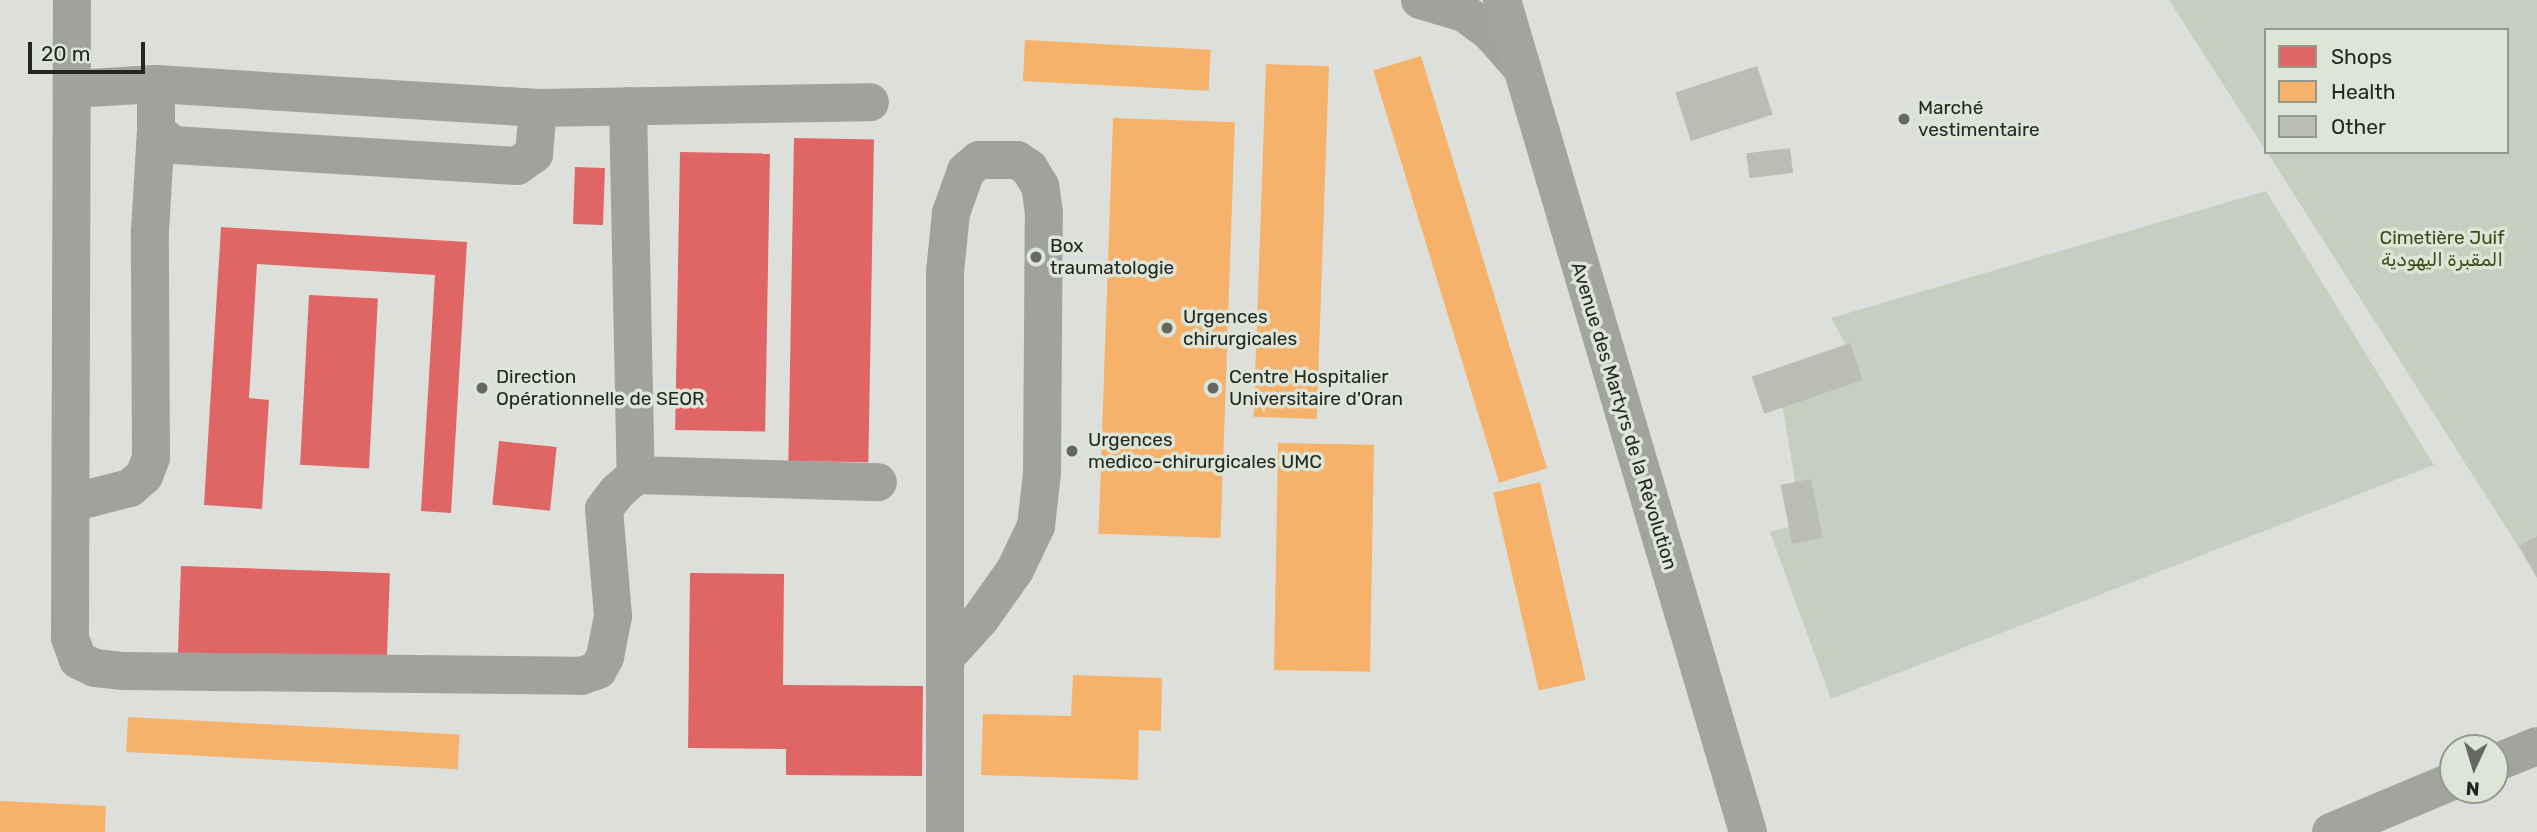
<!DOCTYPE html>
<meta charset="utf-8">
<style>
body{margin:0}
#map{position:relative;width:2537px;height:832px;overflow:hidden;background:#dde0da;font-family:Rubik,"Noto Naskh Arabic",sans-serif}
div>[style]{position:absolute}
.green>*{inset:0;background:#c7cdbf}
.shops>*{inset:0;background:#e06666;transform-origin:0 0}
.health>*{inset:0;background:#f6b26b;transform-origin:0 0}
.building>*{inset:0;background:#b9bdb4;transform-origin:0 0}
.minor>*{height:38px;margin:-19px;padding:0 19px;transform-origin:19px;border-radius:19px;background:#a0a29e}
.major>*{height:38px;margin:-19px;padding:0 19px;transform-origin:19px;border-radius:19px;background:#a2a49e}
.dots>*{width:19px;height:19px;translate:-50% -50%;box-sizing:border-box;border:4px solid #dee4d6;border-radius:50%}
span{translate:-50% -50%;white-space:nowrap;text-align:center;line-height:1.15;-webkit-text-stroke:7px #dee4d6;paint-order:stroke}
.poi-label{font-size:19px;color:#242721}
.left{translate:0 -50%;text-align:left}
.park-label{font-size:19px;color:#3a4a18}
.street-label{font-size:19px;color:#242721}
.legend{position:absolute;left:2264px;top:28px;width:245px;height:126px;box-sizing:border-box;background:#dee4d6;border:2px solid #94988e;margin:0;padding:9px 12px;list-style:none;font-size:21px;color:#242721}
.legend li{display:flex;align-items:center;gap:14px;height:35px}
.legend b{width:35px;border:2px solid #94988e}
.north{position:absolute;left:2439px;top:734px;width:70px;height:70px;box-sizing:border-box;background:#dee4d6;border:2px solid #94988e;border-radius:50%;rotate:184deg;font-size:19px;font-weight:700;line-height:28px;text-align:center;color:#242721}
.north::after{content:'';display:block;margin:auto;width:24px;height:32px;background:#656862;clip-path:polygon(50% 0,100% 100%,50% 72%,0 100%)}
.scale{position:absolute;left:28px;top:42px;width:117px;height:32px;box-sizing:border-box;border:4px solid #242721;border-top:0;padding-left:9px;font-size:21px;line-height:24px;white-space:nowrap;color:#242721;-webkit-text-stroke:5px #dee4d6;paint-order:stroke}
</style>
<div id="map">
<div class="green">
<div style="clip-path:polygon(2169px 0,2537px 0,2537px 576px,2267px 152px,2507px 152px,2507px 30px,2266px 30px,2266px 151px)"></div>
<div style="clip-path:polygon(2266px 191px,2434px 465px,1831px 699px,1770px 532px,1802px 523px,1778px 379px,1853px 357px,1831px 318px)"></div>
</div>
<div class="shops">
<div style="left:794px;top:138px;width:80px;height:323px;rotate:1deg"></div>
<div style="left:680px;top:152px;width:90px;height:278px;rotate:1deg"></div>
<div style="left:575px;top:167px;width:30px;height:57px;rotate:2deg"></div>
<div style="clip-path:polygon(221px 227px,467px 242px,451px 513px,421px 511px,435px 275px,257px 264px,249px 398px,269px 400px,262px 509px,204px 505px)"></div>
<div style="left:309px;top:295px;width:69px;height:170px;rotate:3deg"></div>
<div style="left:499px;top:441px;width:58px;height:64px;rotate:6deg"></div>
<div style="left:181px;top:566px;width:209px;height:88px;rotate:2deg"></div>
<div style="clip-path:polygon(690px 573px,784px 574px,783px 685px,923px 686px,922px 776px,786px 775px,786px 749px,688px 748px)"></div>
</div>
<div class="health">
<div style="left:1025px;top:40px;width:186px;height:41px;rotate:3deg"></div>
<div style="left:1421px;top:56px;width:431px;height:50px;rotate:73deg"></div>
<div style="left:1266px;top:64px;width:63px;height:353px;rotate:2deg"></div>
<div style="left:1113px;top:118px;width:122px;height:416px;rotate:2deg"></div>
<div style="left:1278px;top:443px;width:96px;height:227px;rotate:1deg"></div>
<div style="left:1540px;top:482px;width:203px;height:48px;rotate:77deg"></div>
<div style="clip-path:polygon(1073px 675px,1162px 678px,1161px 731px,1139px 730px,1138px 780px,981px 775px,983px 714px,1071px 716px)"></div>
<div style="left:128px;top:717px;width:332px;height:35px;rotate:3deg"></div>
<div style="clip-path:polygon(0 801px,106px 806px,105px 832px,0 832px)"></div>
</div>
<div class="building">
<div style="left:1757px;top:66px;width:51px;height:86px;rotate:72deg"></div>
<div style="left:1790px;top:148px;width:25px;height:44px;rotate:83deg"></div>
<div style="left:1850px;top:343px;width:39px;height:104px;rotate:71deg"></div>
<div style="left:1811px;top:479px;width:60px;height:31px;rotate:79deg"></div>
<div style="clip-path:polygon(2537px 536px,2537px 578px,2519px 546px)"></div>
</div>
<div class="minor">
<div style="left:72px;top:0;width:638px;rotate:90.18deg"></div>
<div style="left:70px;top:638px;width:23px;rotate:70deg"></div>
<div style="left:78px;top:660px;width:19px;rotate:25deg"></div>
<div style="left:95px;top:668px;width:29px;rotate:6deg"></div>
<div style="left:124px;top:671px;width:457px;rotate:0.6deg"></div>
<div style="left:581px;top:676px;width:18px;rotate:-19deg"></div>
<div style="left:598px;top:670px;width:15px;rotate:-62deg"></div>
<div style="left:605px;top:657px;width:42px;rotate:-79deg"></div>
<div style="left:613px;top:616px;width:107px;rotate:-94.8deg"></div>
<div style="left:604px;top:509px;width:21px;rotate:-53deg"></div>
<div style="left:617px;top:492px;width:25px;rotate:-42deg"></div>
<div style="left:636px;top:475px;width:242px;rotate:1.7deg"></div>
<div style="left:1420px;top:0;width:46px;rotate:16.5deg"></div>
<div style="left:1464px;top:13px;width:32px;rotate:36deg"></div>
<div style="left:1490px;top:32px;width:45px;rotate:48.6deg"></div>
<div style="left:156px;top:84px;width:47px;rotate:90deg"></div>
<div style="left:156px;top:131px;width:22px;rotate:39deg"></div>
<div style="left:173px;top:145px;width:345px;rotate:3.5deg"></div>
<div style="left:517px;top:166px;width:21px;rotate:-35deg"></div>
<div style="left:534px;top:154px;width:46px;rotate:-85deg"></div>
<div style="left:72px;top:89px;width:84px;rotate:-3.4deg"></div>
<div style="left:156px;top:84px;width:383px;rotate:3.6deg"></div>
<div style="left:538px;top:108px;width:332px;rotate:-1deg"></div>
<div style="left:628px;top:106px;width:369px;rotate:88.8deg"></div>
<div style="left:71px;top:503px;width:61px;rotate:-14.3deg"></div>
<div style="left:130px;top:488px;width:18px;rotate:-41deg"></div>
<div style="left:144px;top:476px;width:19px;rotate:-69deg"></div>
<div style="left:151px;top:458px;width:227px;rotate:-90.3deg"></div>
<div style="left:150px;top:231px;width:100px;rotate:-86.6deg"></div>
<div style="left:945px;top:658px;width:54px;rotate:-48deg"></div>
<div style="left:981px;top:618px;width:59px;rotate:-54.7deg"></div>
<div style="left:1015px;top:570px;width:49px;rotate:-64.5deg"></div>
<div style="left:1036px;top:526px;width:53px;rotate:-83.5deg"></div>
<div style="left:1042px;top:473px;width:260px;rotate:-89.6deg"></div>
<div style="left:1044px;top:213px;width:27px;rotate:-98deg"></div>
<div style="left:1040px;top:186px;width:21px;rotate:-121deg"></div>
<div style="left:1029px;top:168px;width:14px;rotate:-146deg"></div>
<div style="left:1017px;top:160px;width:38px;rotate:180deg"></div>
<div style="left:979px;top:160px;width:17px;rotate:140deg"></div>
<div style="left:966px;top:171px;width:45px;rotate:109.7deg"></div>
<div style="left:951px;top:213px;width:59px;rotate:95.8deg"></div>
<div style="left:945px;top:272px;width:560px;rotate:90deg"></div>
</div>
<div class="major">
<div style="left:1502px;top:0;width:868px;rotate:73.53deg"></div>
<div style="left:2495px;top:763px;width:45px;rotate:-22deg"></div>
<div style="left:2331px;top:832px;width:132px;rotate:-22.7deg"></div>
</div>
<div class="dots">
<div style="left:1904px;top:119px;background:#656862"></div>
<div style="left:1036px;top:257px;background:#656862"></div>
<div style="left:1167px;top:328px;background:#656862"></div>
<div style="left:482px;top:388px;background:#656862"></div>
<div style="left:1213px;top:388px;background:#656862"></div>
<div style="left:1072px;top:451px;background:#656862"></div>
</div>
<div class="poi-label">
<span class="left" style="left:1918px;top:119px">Marché<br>vestimentaire</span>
<span class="left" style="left:1050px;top:257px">Box<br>traumatologie</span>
<span class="left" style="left:1183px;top:328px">Urgences<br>chirurgicales</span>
<span class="left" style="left:496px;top:388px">Direction<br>Opérationnelle de SEOR</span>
<span class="left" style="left:1229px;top:388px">Centre Hospitalier<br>Universitaire d'Oran</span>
<span class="left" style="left:1088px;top:451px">Urgences<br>medico-chirurgicales UMC</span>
</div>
<div class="park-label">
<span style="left:2442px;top:249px">Cimetière Juif<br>المقبرة اليهودية</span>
</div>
<div class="street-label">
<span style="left:1624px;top:416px;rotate:73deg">Avenue des Martyrs de la Révolution</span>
</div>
<ul class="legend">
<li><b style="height:19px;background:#e06666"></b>Shops</li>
<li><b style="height:19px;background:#f6b26b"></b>Health</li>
<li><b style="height:19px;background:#b9bdb4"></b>Other</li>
</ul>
<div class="north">N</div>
<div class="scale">20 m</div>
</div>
